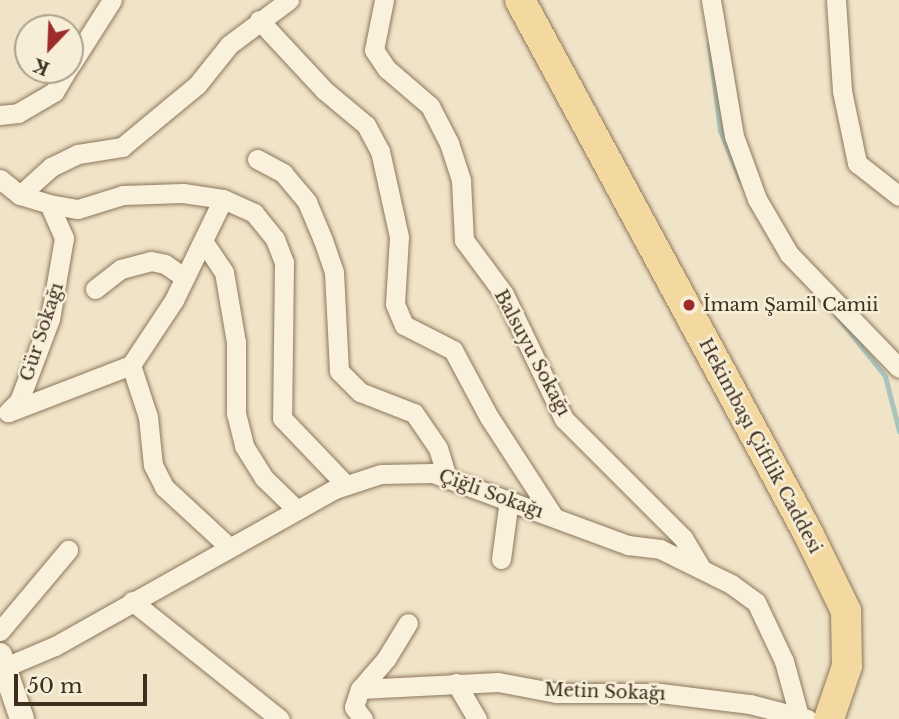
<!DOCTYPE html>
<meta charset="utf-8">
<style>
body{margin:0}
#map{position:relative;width:899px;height:719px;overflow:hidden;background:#f0e4c8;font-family:"Libre Baskerville",serif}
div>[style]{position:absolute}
.stream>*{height:5px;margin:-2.5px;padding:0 2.5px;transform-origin:2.5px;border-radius:2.5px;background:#a9c4bc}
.roads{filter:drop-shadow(0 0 2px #8d765c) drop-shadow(0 0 2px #8d765c)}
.minor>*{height:19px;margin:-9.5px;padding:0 9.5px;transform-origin:9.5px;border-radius:9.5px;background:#faf1dc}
.tertiary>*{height:24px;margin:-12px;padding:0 12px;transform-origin:12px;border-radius:12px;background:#faf1dc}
.primary>*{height:30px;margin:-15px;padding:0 15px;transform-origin:15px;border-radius:15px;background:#f3d9a0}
.dots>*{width:19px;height:19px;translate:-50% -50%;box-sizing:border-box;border:4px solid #f7eed8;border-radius:50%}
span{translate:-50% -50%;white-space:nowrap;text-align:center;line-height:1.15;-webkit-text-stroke:5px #f7eed8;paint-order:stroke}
.poi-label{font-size:18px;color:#3d2e20}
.left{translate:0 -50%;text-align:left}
.street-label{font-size:18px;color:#3d2e20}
.north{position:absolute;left:14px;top:14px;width:70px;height:70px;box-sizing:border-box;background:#f7eed8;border:2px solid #ada18e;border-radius:50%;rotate:203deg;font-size:19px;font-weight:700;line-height:28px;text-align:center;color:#3d2e20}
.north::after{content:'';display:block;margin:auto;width:24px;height:32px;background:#9e2a2b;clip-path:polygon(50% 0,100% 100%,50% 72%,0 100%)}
.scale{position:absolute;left:14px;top:674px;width:133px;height:32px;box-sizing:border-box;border:4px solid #3d2e20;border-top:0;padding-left:9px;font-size:21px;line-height:24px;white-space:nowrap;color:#3d2e20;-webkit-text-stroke:5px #f7eed8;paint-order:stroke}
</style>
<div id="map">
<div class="stream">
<div style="left:709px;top:44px;width:87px;rotate:82.7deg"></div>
<div style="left:720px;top:130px;width:54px;rotate:68.2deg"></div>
<div style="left:836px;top:315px;width:78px;rotate:51.2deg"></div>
<div style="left:885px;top:376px;width:57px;rotate:75.7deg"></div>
</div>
<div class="roads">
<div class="minor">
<div style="left:384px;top:0;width:51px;rotate:101.3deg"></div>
<div style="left:374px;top:50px;width:23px;rotate:56deg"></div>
<div style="left:387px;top:69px;width:57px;rotate:40.7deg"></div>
<div style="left:430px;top:106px;width:42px;rotate:62.8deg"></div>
<div style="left:449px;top:143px;width:40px;rotate:72deg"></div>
<div style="left:461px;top:181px;width:59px;rotate:87.1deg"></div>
<div style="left:464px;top:240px;width:67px;rotate:53.5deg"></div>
<div style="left:504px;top:294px;width:139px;rotate:64.4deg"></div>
<div style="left:564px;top:419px;width:168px;rotate:45deg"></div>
<div style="left:683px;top:538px;width:35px;rotate:59deg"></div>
<div style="left:711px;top:0;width:138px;rotate:80.4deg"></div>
<div style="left:734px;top:136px;width:67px;rotate:69.9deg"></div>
<div style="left:757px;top:199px;width:64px;rotate:59.8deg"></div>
<div style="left:789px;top:254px;width:158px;rotate:46deg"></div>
<div style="left:836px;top:0;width:91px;rotate:86.2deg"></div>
<div style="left:842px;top:91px;width:74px;rotate:78.2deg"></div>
<div style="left:857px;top:163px;width:53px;rotate:38.2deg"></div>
<div style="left:259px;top:20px;width:96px;rotate:47.1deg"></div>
<div style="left:324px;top:90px;width:55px;rotate:39.8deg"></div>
<div style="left:366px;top:125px;width:30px;rotate:62deg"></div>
<div style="left:380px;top:151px;width:88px;rotate:77.5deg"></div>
<div style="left:399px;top:237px;width:67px;rotate:93.4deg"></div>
<div style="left:395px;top:304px;width:23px;rotate:67deg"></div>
<div style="left:404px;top:325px;width:55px;rotate:27deg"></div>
<div style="left:453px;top:350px;width:76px;rotate:61.8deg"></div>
<div style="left:489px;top:417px;width:119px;rotate:57deg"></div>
<div style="left:70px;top:66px;width:78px;rotate:-57.5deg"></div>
<div style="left:0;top:115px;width:18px;rotate:-6deg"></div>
<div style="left:18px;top:113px;width:42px;rotate:-30.3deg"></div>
<div style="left:54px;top:92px;width:26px;rotate:-59deg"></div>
<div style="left:257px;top:159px;width:30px;rotate:28deg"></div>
<div style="left:283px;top:173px;width:38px;rotate:50deg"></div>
<div style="left:307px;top:202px;width:41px;rotate:67.2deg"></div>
<div style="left:323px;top:240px;width:34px;rotate:71deg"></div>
<div style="left:334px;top:272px;width:99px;rotate:87.1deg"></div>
<div style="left:339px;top:371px;width:30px;rotate:45deg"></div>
<div style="left:360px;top:392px;width:58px;rotate:21.3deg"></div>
<div style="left:414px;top:413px;width:42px;rotate:55.6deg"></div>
<div style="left:438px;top:448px;width:30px;rotate:73deg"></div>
<div style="left:0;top:179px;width:26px;rotate:39deg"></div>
<div style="left:20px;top:195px;width:30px;rotate:17deg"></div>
<div style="left:49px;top:204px;width:37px;rotate:66deg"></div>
<div style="left:64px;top:238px;width:82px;rotate:99.8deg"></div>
<div style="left:50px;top:319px;width:88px;rotate:110.7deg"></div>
<div style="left:19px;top:401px;width:16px;rotate:135deg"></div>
<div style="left:20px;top:195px;width:42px;rotate:-42.1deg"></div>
<div style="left:51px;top:167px;width:30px;rotate:-26deg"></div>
<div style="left:78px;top:154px;width:45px;rotate:-9deg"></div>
<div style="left:122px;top:147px;width:97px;rotate:-39.6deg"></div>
<div style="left:197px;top:85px;width:51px;rotate:-51.3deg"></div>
<div style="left:229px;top:45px;width:75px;rotate:-36.9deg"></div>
<div style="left:49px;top:204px;width:29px;rotate:10deg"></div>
<div style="left:78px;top:209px;width:47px;rotate:-17.3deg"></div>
<div style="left:123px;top:195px;width:60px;rotate:-1.9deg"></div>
<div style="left:183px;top:193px;width:40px;rotate:8.5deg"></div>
<div style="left:223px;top:199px;width:34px;rotate:24deg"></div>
<div style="left:254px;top:213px;width:33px;rotate:51deg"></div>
<div style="left:275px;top:239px;width:26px;rotate:69deg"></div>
<div style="left:284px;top:263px;width:155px;rotate:90.7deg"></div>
<div style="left:282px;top:418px;width:93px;rotate:46.3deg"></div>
<div style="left:203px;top:241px;width:37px;rotate:56deg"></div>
<div style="left:224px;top:272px;width:71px;rotate:80.3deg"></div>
<div style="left:236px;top:342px;width:71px;rotate:90deg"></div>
<div style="left:236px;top:413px;width:34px;rotate:76deg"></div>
<div style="left:244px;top:446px;width:38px;rotate:58deg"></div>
<div style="left:264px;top:478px;width:46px;rotate:44.1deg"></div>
<div style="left:95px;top:289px;width:33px;rotate:-38deg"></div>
<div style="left:121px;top:269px;width:31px;rotate:-15deg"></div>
<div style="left:151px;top:261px;width:14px;rotate:12deg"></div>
<div style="left:165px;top:264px;width:24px;rotate:35deg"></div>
<div style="left:131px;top:365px;width:78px;rotate:-56.5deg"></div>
<div style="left:174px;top:300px;width:112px;rotate:-64.1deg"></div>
<div style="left:9px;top:412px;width:131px;rotate:-21.1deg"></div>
<div style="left:131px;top:365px;width:55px;rotate:71.9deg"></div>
<div style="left:148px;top:417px;width:48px;rotate:84.1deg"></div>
<div style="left:153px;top:465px;width:25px;rotate:63deg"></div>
<div style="left:164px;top:487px;width:88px;rotate:42.7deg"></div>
<div style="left:501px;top:559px;width:60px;rotate:-82.3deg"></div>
<div style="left:132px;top:601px;width:189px;rotate:38.6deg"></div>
<div style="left:0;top:631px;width:106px;rotate:-50deg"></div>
<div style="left:5px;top:667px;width:54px;rotate:-22.8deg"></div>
<div style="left:55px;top:646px;width:321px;rotate:-29.3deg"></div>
<div style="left:335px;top:489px;width:48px;rotate:-18.1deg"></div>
<div style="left:381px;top:474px;width:52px;rotate:-1.1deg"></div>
<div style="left:433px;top:473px;width:208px;rotate:20.3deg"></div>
<div style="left:628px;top:545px;width:32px;rotate:7deg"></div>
<div style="left:660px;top:549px;width:79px;rotate:26.2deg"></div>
<div style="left:731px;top:584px;width:31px;rotate:36deg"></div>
<div style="left:756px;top:602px;width:65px;rotate:64.6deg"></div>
<div style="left:784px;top:661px;width:57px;rotate:74.7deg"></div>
<div style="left:456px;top:683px;width:42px;rotate:59.7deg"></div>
<div style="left:360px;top:689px;width:40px;rotate:-49deg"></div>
<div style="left:386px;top:659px;width:42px;rotate:-58.6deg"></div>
<div style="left:363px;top:719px;width:15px;rotate:-127deg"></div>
<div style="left:354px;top:707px;width:19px;rotate:-72deg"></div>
<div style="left:360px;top:689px;width:138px;rotate:-2.9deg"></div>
<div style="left:498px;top:682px;width:59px;rotate:10.7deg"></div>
<div style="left:556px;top:693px;width:104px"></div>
<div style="left:660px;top:693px;width:91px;rotate:7deg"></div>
<div style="left:750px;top:704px;width:59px;rotate:14.7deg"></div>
</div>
<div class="tertiary">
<div style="left:0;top:655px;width:68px;rotate:71deg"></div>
</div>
<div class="primary">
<div style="left:520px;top:0;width:606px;rotate:61.62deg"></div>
<div style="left:808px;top:533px;width:87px;rotate:64deg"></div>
<div style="left:846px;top:611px;width:55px;rotate:89deg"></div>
<div style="left:847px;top:666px;width:56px;rotate:108.8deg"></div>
</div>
</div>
<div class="dots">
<div style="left:689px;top:305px;background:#9e2a2b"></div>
</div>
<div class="poi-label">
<span class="left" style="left:703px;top:305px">İmam Şamil Camii</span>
</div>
<div class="street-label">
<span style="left:42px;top:332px;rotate:-72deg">Gür Sokağı</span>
<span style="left:532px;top:353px;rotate:62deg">Balsuyu Sokağı</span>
<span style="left:760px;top:446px;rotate:62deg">Hekimbaşı Çiftlik Caddesi</span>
<span style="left:491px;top:494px;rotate:20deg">Çiğli Sokağı</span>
<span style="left:605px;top:692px;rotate:2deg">Metin Sokağı</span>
</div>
<div class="north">K</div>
<div class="scale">50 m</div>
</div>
